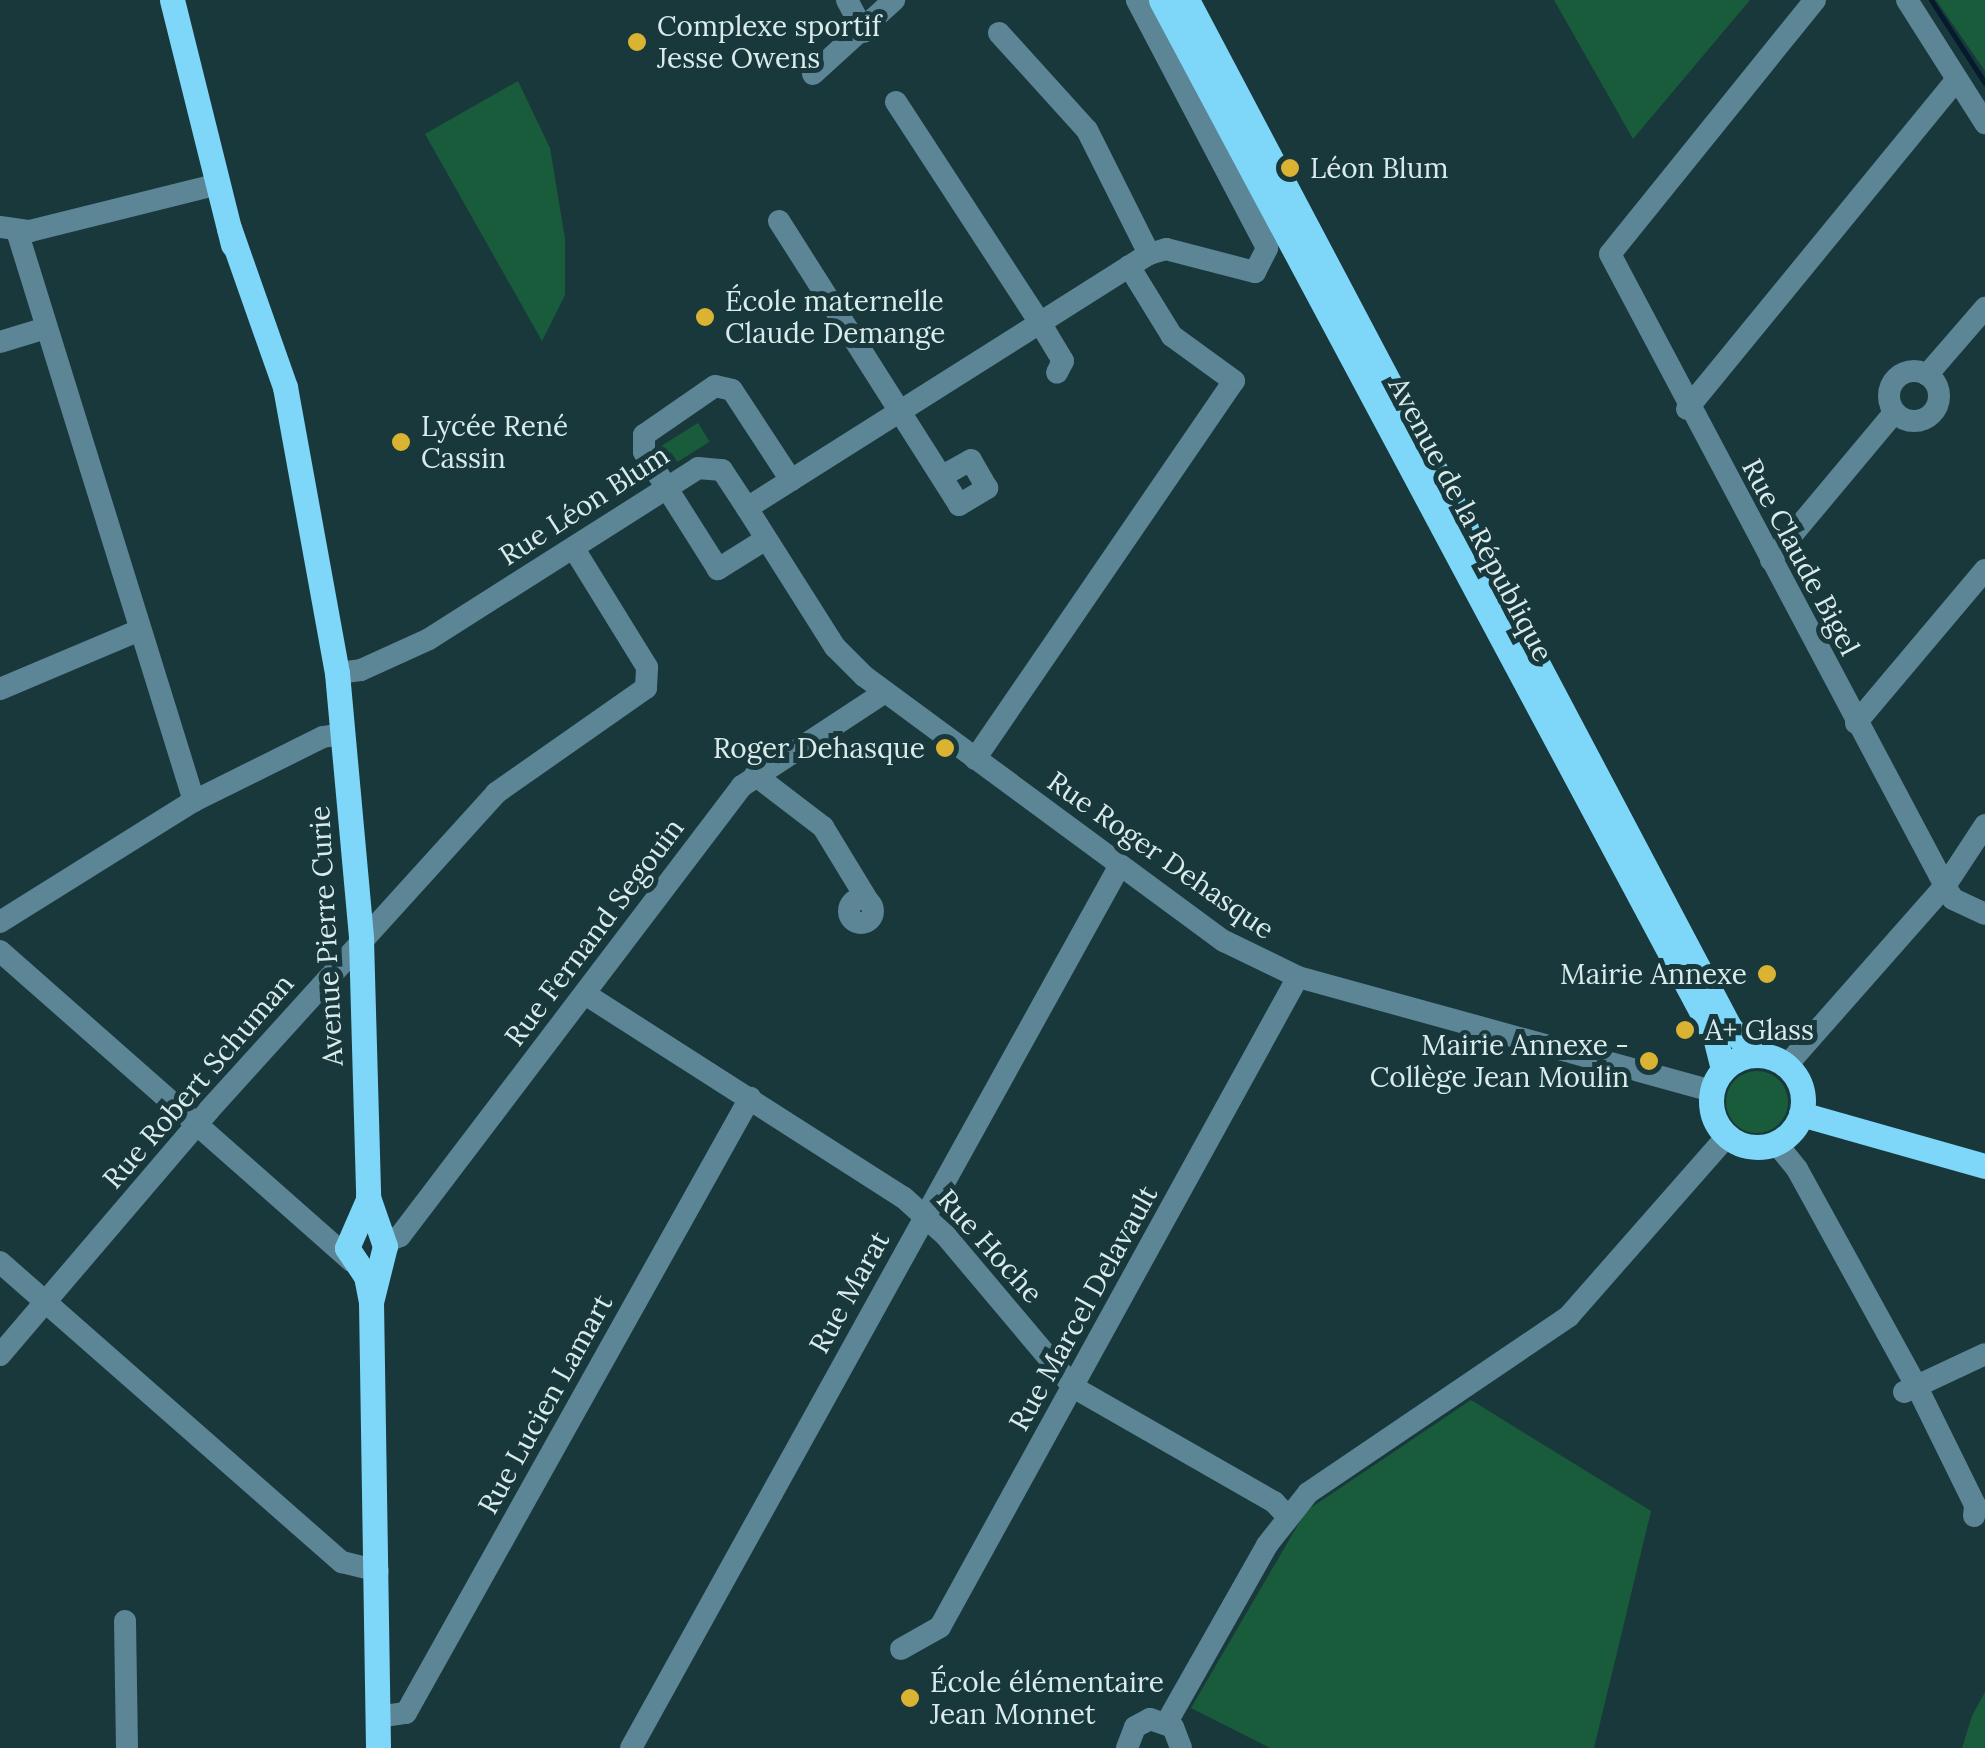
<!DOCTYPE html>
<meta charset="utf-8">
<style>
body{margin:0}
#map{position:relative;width:1985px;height:1748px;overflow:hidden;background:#19383b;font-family:Lora,serif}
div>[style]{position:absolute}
.green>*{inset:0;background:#195c3b;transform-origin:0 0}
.round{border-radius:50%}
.stream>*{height:5px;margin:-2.5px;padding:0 2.5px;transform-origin:2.5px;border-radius:2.5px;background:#051a2d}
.minor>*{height:22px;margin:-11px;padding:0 11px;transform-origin:11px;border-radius:11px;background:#5c8596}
.minor>.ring{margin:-11px;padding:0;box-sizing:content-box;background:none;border:22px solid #5c8596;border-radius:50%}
.major>*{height:25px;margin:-12.5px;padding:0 12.5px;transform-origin:12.5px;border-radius:12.5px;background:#7ed7f9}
.major>.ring{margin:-12.5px;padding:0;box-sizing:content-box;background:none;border:25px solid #7ed7f9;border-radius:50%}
.dots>*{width:28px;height:28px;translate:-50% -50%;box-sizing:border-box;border:5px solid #19383b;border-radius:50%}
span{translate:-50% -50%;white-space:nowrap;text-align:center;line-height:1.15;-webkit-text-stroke:10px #19383b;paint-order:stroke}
.poi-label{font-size:28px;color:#daebec}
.left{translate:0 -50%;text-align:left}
.right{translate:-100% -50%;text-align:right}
.street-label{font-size:28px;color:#daebec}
</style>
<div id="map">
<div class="green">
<div style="clip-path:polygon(1554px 0,1750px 0,1633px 139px)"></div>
<div style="clip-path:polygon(1936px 0,1985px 0,1985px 71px)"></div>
<div style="clip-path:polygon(518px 81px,550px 148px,565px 239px,565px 295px,542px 341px,425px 134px)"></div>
<div style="left:698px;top:423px;width:22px;height:44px;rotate:58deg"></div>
<div class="round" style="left:1726px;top:1071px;width:62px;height:62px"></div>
<div style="clip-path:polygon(1471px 1400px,1651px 1511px,1594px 1748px,1270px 1748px,1191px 1708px,1306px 1511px)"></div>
<div style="clip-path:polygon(1985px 1692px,1985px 1748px,1962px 1748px,1972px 1716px)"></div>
</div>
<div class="stream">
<div style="left:1931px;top:0;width:99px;rotate:57deg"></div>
</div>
<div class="minor">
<div style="left:847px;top:0;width:36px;rotate:62deg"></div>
<div style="left:1815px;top:0;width:326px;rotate:128.9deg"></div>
<div style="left:1610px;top:254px;width:715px;rotate:62.07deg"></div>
<div style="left:1945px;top:886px;width:15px;rotate:58deg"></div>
<div style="left:1953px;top:899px;width:35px;rotate:25deg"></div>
<div style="left:1907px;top:0;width:146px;rotate:57.6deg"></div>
<div style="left:999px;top:33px;width:131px;rotate:47.8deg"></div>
<div style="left:1087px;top:130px;width:139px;rotate:63.4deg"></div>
<div style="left:813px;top:74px;width:110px;rotate:-42.4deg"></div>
<div style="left:896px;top:102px;width:273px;rotate:56.9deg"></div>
<div style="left:1045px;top:331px;width:35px;rotate:59deg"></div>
<div style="left:1063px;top:361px;width:13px;rotate:117deg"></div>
<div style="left:779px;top:221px;width:336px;rotate:57.6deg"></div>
<div style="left:959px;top:505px;width:33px;rotate:-31deg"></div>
<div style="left:987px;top:488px;width:32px;rotate:-120deg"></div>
<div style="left:971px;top:460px;width:33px;rotate:151deg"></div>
<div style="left:0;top:227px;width:30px;rotate:8deg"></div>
<div style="left:30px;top:231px;width:194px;rotate:-14deg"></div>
<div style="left:17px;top:231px;width:597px;rotate:72.75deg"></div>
<div style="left:0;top:342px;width:48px;rotate:-16.9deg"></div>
<div class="ring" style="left:1889px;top:371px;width:28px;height:28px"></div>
<div style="left:1927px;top:375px;width:89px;rotate:-49.1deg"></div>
<div style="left:1687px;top:409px;width:426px;rotate:-50.7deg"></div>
<div style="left:747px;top:508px;width:165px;rotate:57.7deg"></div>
<div style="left:835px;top:647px;width:41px;rotate:45deg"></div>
<div style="left:864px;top:676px;width:447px;rotate:36.4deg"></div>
<div style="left:1224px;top:941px;width:82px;rotate:25.9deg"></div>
<div style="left:1298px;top:977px;width:428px;rotate:15.4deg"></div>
<div style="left:766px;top:539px;width:57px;rotate:148deg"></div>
<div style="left:718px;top:569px;width:138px;rotate:-122.3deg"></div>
<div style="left:644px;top:452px;width:17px;rotate:-90deg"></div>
<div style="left:644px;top:435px;width:86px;rotate:-34.6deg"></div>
<div style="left:715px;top:386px;width:17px;rotate:13deg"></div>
<div style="left:732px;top:390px;width:108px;rotate:56.8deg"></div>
<div style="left:1771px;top:560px;width:192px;rotate:-50.1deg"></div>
<div style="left:337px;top:673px;width:24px;rotate:-7deg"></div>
<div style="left:361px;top:670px;width:75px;rotate:-24.5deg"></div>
<div style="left:429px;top:639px;width:319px;rotate:-32.4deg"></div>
<div style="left:698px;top:468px;width:24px;rotate:5deg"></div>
<div style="left:722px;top:470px;width:45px;rotate:56.7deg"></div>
<div style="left:747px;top:508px;width:476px;rotate:-32.3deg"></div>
<div style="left:1149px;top:254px;width:18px;rotate:-16deg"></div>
<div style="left:1166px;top:249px;width:92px;rotate:14.5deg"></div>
<div style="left:1255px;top:272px;width:27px;rotate:-63deg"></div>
<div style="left:1267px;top:248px;width:280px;rotate:-117.7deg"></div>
<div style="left:0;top:689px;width:152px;rotate:-22.9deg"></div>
<div style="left:1856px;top:723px;width:200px;rotate:-49.9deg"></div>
<div style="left:975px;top:759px;width:458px;rotate:-55.6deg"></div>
<div style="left:1234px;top:381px;width:77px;rotate:-144deg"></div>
<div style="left:1172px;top:336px;width:82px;rotate:-121.6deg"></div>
<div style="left:755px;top:775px;width:86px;rotate:37.4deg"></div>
<div style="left:823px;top:827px;width:87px;rotate:58.7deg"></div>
<div class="ring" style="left:849px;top:899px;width:2px;height:2px"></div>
<div style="left:0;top:922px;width:229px;rotate:-32deg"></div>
<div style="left:194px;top:801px;width:144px;rotate:-26.4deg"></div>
<div style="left:323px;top:737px;width:20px;rotate:-9deg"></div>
<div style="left:0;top:951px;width:469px;rotate:41.4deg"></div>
<div style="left:585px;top:994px;width:377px;rotate:32.6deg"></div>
<div style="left:903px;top:1197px;width:58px;rotate:42.2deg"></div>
<div style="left:946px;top:1236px;width:197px;rotate:49.9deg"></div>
<div style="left:1073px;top:1387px;width:232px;rotate:29.8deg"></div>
<div style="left:1274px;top:1502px;width:19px;rotate:47deg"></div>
<div style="left:1787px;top:1065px;width:239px;rotate:-48.6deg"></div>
<div style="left:1945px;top:886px;width:73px;rotate:-56.7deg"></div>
<div style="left:1776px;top:1143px;width:33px;rotate:51deg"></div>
<div style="left:1797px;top:1169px;width:249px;rotate:61.2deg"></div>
<div style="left:1917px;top:1387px;width:131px;rotate:63.8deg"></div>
<div style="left:1975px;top:1505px;width:11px;rotate:95deg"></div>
<div style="left:384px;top:1243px;width:17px;rotate:-24deg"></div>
<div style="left:400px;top:1236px;width:565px;rotate:-52.77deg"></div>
<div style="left:742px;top:786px;width:171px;rotate:-33.3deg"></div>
<div style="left:0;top:1262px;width:455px;rotate:41.3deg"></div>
<div style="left:342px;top:1562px;width:37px;rotate:14deg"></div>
<div style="left:0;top:1355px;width:322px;rotate:-49.5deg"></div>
<div style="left:209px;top:1110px;width:428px;rotate:-47.8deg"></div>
<div style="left:496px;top:793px;width:183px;rotate:-35deg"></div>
<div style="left:646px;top:688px;width:21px;rotate:-87deg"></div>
<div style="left:647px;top:667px;width:139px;rotate:-121.7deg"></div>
<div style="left:1904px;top:1392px;width:89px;rotate:-25.1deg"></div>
<div style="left:125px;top:1621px;width:127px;rotate:89.1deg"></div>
<div style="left:901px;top:1649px;width:45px;rotate:-29.4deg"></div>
<div style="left:940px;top:1627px;width:742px;rotate:-61.16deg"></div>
<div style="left:377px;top:1717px;width:29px;rotate:-8deg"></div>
<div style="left:406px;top:1713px;width:705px;rotate:-60.78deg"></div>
<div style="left:1167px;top:1722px;width:203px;rotate:-60.5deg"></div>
<div style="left:1267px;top:1545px;width:66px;rotate:-51.7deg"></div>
<div style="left:1308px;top:1493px;width:315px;rotate:-34.1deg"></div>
<div style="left:1569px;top:1316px;width:240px;rotate:-48.7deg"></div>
<div style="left:631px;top:1748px;width:1009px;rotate:-61.02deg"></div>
<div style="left:1127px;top:1748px;width:22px;rotate:-69deg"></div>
<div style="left:1135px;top:1727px;width:17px;rotate:-28deg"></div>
<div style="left:1150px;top:1719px;width:24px;rotate:19deg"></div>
<div style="left:1173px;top:1727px;width:22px;rotate:69deg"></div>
</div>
<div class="major">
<div style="left:172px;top:0;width:252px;rotate:76deg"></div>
<div style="left:1161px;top:0;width:1176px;rotate:61.89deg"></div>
<div style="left:1715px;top:1037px;width:33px;rotate:76deg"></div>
<div style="left:1187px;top:0;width:1163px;rotate:62.16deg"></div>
<div style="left:1730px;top:1028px;width:36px;rotate:46deg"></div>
<div style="left:229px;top:228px;width:169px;rotate:70.6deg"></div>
<div style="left:285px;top:387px;width:291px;rotate:79.7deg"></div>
<div style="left:337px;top:673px;width:267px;rotate:84.8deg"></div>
<div style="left:361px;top:939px;width:258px;rotate:88.4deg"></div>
<div style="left:368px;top:1197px;width:52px;rotate:70.9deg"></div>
<div style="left:385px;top:1246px;width:58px;rotate:104deg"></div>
<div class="ring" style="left:1711px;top:1055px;width:67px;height:67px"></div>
<div style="left:1801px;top:1114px;width:191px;rotate:15.8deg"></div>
<div style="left:367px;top:1202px;width:50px;rotate:113.5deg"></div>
<div style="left:347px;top:1248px;width:34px;rotate:56deg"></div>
<div style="left:366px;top:1276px;width:26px;rotate:79deg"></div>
<div style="left:371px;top:1302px;width:446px;rotate:89.1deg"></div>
</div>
<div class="dots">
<div style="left:637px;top:42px;background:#dab333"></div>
<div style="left:1290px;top:168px;background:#dab333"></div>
<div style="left:705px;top:317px;background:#dab333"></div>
<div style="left:401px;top:442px;background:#dab333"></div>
<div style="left:945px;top:748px;background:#dab333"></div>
<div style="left:1767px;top:974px;background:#dab333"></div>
<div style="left:1685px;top:1030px;background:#dab333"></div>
<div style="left:1649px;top:1061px;background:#dab333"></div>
<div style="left:910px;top:1698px;background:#dab333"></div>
</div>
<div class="poi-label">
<span class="left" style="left:657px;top:42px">Complexe sportif<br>Jesse Owens</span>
<span class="left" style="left:1310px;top:168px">Léon Blum</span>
<span class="left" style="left:725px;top:317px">École maternelle<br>Claude Demange</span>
<span class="left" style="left:421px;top:442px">Lycée René<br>Cassin</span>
<span class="right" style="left:925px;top:748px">Roger Dehasque</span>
<span class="right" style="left:1747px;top:974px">Mairie Annexe</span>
<span class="left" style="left:1705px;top:1030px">A+ Glass</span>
<span class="right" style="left:1629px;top:1061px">Mairie Annexe -<br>Collège Jean Moulin</span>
<span class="left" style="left:930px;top:1698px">École élémentaire<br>Jean Monnet</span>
</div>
<div class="street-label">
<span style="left:584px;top:505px;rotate:-33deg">Rue Léon Blum</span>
<span style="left:1471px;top:519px;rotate:62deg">Avenue de la République</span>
<span style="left:1801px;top:557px;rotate:62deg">Rue Claude Bigel</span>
<span style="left:1161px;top:855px;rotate:35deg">Rue Roger Dehasque</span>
<span style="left:594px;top:932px;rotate:-53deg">Rue Fernand Segouin</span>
<span style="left:326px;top:936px;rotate:-93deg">Avenue Pierre Curie</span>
<span style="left:198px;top:1081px;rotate:-49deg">Rue Robert Schuman</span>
<span style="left:990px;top:1246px;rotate:48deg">Rue Hoche</span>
<span style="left:849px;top:1292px;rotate:-61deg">Rue Marat</span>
<span style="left:1083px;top:1308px;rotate:-61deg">Rue Marcel Delavault</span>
<span style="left:545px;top:1404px;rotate:-61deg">Rue Lucien Lamart</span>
</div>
</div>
